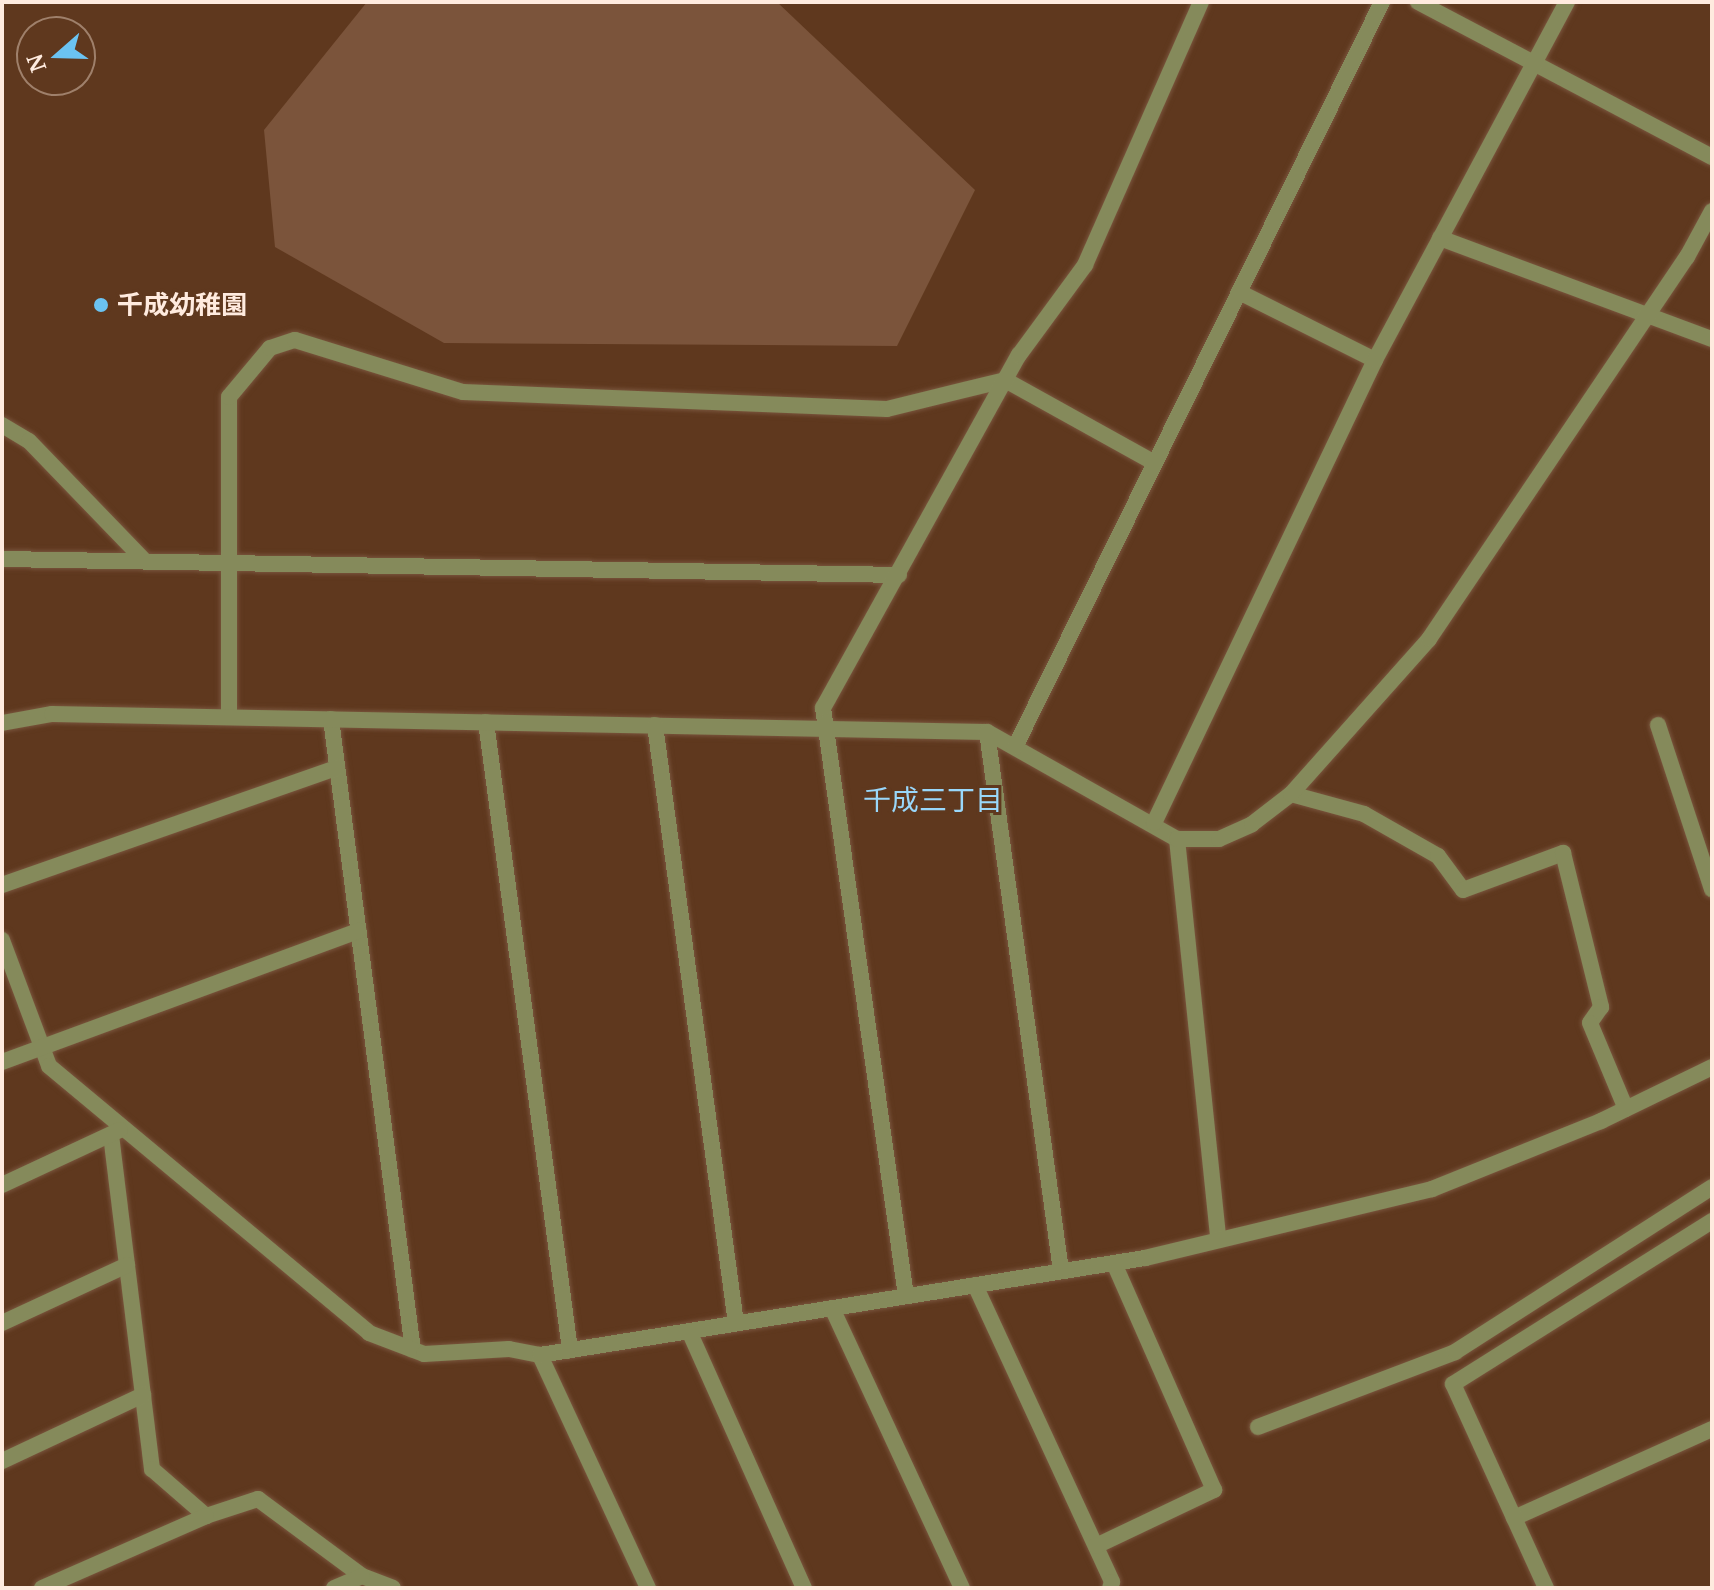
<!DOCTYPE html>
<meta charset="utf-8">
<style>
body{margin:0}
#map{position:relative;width:1714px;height:1590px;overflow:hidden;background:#5f381e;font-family:"Noto Serif","Noto Sans JP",serif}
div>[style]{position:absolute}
.green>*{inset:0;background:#7b543b}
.roads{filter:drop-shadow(0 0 2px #79553d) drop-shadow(0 0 2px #79553d)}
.street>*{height:16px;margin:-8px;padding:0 8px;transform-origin:8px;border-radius:8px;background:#858a5b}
.dots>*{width:22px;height:22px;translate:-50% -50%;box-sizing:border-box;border:4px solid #5f381e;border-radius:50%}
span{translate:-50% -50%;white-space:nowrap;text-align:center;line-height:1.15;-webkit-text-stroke:6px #5f381e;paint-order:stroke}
.poi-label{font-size:26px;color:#ffebdf;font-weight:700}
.left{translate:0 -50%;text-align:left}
.neighbourhood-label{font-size:28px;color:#99d7fa}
.frame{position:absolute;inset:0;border:4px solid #ffebdf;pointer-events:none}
.north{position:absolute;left:16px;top:16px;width:80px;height:80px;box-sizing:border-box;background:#5f381e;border:2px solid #9f806b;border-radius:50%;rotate:250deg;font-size:22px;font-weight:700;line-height:32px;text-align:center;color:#ffebdf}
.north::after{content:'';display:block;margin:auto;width:28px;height:36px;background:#6bc3f2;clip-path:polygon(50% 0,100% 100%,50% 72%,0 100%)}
</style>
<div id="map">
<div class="green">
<div style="clip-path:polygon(367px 2px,777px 2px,975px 190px,897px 346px,444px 343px,275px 247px,264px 130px)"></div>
</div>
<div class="roads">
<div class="street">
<div style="left:1418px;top:2px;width:332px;rotate:27.8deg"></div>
<div style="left:1440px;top:238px;width:290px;rotate:20.4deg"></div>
<div style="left:1239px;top:292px;width:152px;rotate:26.6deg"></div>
<div style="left:2px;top:425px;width:31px;rotate:31deg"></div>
<div style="left:29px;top:441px;width:165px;rotate:46deg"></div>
<div style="left:2px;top:559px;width:897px;rotate:1.02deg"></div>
<div style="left:229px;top:717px;width:320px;rotate:-90deg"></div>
<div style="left:229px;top:397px;width:64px;rotate:-50.1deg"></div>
<div style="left:270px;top:348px;width:26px;rotate:-18deg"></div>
<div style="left:295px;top:340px;width:176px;rotate:17.2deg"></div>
<div style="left:463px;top:392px;width:424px;rotate:2.3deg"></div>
<div style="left:887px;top:409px;width:122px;rotate:-13.8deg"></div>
<div style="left:1005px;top:380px;width:171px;rotate:29deg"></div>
<div style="left:331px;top:719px;width:636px;rotate:82.6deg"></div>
<div style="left:486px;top:722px;width:634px;rotate:82.38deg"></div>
<div style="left:2px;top:723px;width:51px;rotate:-10.2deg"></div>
<div style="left:52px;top:714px;width:935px;rotate:1.1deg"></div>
<div style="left:987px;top:732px;width:218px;rotate:29.4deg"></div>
<div style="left:1177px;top:839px;width:402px;rotate:84.1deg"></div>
<div style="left:655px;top:725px;width:603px;rotate:82.29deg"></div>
<div style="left:1658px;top:725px;width:173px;rotate:71.8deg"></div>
<div style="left:987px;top:732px;width:544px;rotate:82.18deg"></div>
<div style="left:1015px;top:747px;width:830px;rotate:-63.77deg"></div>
<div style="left:1291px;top:794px;width:76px;rotate:15.3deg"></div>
<div style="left:1364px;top:814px;width:85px;rotate:29.6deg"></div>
<div style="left:1438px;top:856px;width:42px;rotate:53.7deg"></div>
<div style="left:1463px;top:890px;width:107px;rotate:-20.3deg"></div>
<div style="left:1563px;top:853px;width:159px;rotate:76.1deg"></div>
<div style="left:1601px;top:1007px;width:19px;rotate:125deg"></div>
<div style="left:1590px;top:1023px;width:93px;rotate:67.3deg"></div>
<div style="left:1154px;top:823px;width:513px;rotate:-64.48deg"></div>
<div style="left:1375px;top:360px;width:406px;rotate:-61.8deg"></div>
<div style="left:1177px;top:839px;width:42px"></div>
<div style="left:1219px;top:839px;width:36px;rotate:-24deg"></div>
<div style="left:1252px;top:824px;width:49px;rotate:-37.6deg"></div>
<div style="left:1291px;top:794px;width:208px;rotate:-48.3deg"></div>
<div style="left:1429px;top:639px;width:461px;rotate:-56deg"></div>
<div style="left:1687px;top:257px;width:52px;rotate:-61.5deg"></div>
<div style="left:2px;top:885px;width:355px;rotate:-19.3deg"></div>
<div style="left:2px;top:940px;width:134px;rotate:69.5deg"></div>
<div style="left:49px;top:1066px;width:417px;rotate:39.8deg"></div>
<div style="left:369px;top:1333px;width:59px;rotate:20.9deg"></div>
<div style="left:424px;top:1354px;width:85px;rotate:-3.4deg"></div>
<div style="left:509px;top:1349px;width:32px;rotate:11deg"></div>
<div style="left:2px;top:1062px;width:380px;rotate:-20.2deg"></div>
<div style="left:111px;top:1135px;width:337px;rotate:83deg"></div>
<div style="left:152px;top:1469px;width:72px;rotate:41deg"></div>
<div style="left:206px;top:1516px;width:55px;rotate:-18.1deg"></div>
<div style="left:258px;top:1499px;width:129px;rotate:36.5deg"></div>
<div style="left:362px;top:1576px;width:33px;rotate:21deg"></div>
<div style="left:2px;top:1185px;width:130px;rotate:-25deg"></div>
<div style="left:975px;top:1285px;width:327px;rotate:65.2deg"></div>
<div style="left:1112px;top:1582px;width:6px;rotate:108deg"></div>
<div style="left:906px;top:1296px;width:594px;rotate:-98.03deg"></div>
<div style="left:823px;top:708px;width:404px;rotate:-61deg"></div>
<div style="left:1019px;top:355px;width:112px;rotate:-53.7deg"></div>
<div style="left:1085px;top:265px;width:287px;rotate:-66.2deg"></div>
<div style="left:832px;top:1308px;width:309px;rotate:65.1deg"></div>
<div style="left:2px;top:1323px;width:138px;rotate:-24.9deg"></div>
<div style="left:689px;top:1331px;width:282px;rotate:65.9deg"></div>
<div style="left:1258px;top:1427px;width:211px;rotate:-20.8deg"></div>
<div style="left:1455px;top:1352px;width:305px;rotate:-32.7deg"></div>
<div style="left:2px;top:1461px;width:156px;rotate:-25.1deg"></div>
<div style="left:1514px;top:1518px;width:217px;rotate:-24.2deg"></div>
<div style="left:1096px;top:1546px;width:131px;rotate:-25.4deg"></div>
<div style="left:1214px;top:1490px;width:248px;rotate:-113.8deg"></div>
<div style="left:42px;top:1588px;width:179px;rotate:-23.7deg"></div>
<div style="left:334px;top:1588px;width:30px;rotate:-23deg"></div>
<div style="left:648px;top:1588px;width:257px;rotate:-114.9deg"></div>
<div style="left:540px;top:1355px;width:613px;rotate:-9.11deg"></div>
<div style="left:1145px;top:1258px;width:295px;rotate:-13.5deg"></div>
<div style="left:1432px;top:1189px;width:182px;rotate:-21.9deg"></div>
<div style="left:1601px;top:1121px;width:123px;rotate:-25.9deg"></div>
<div style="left:1546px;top:1588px;width:224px;rotate:-114.5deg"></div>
<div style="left:1453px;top:1384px;width:306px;rotate:-32.2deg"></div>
</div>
</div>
<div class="dots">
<div style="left:101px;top:305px;background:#6bc3f2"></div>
</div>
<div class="poi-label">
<span class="left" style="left:117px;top:305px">千成幼稚園</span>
</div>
<div class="neighbourhood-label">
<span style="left:933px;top:799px">千成三丁目</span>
</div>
<div class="frame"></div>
<div class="north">N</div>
</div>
